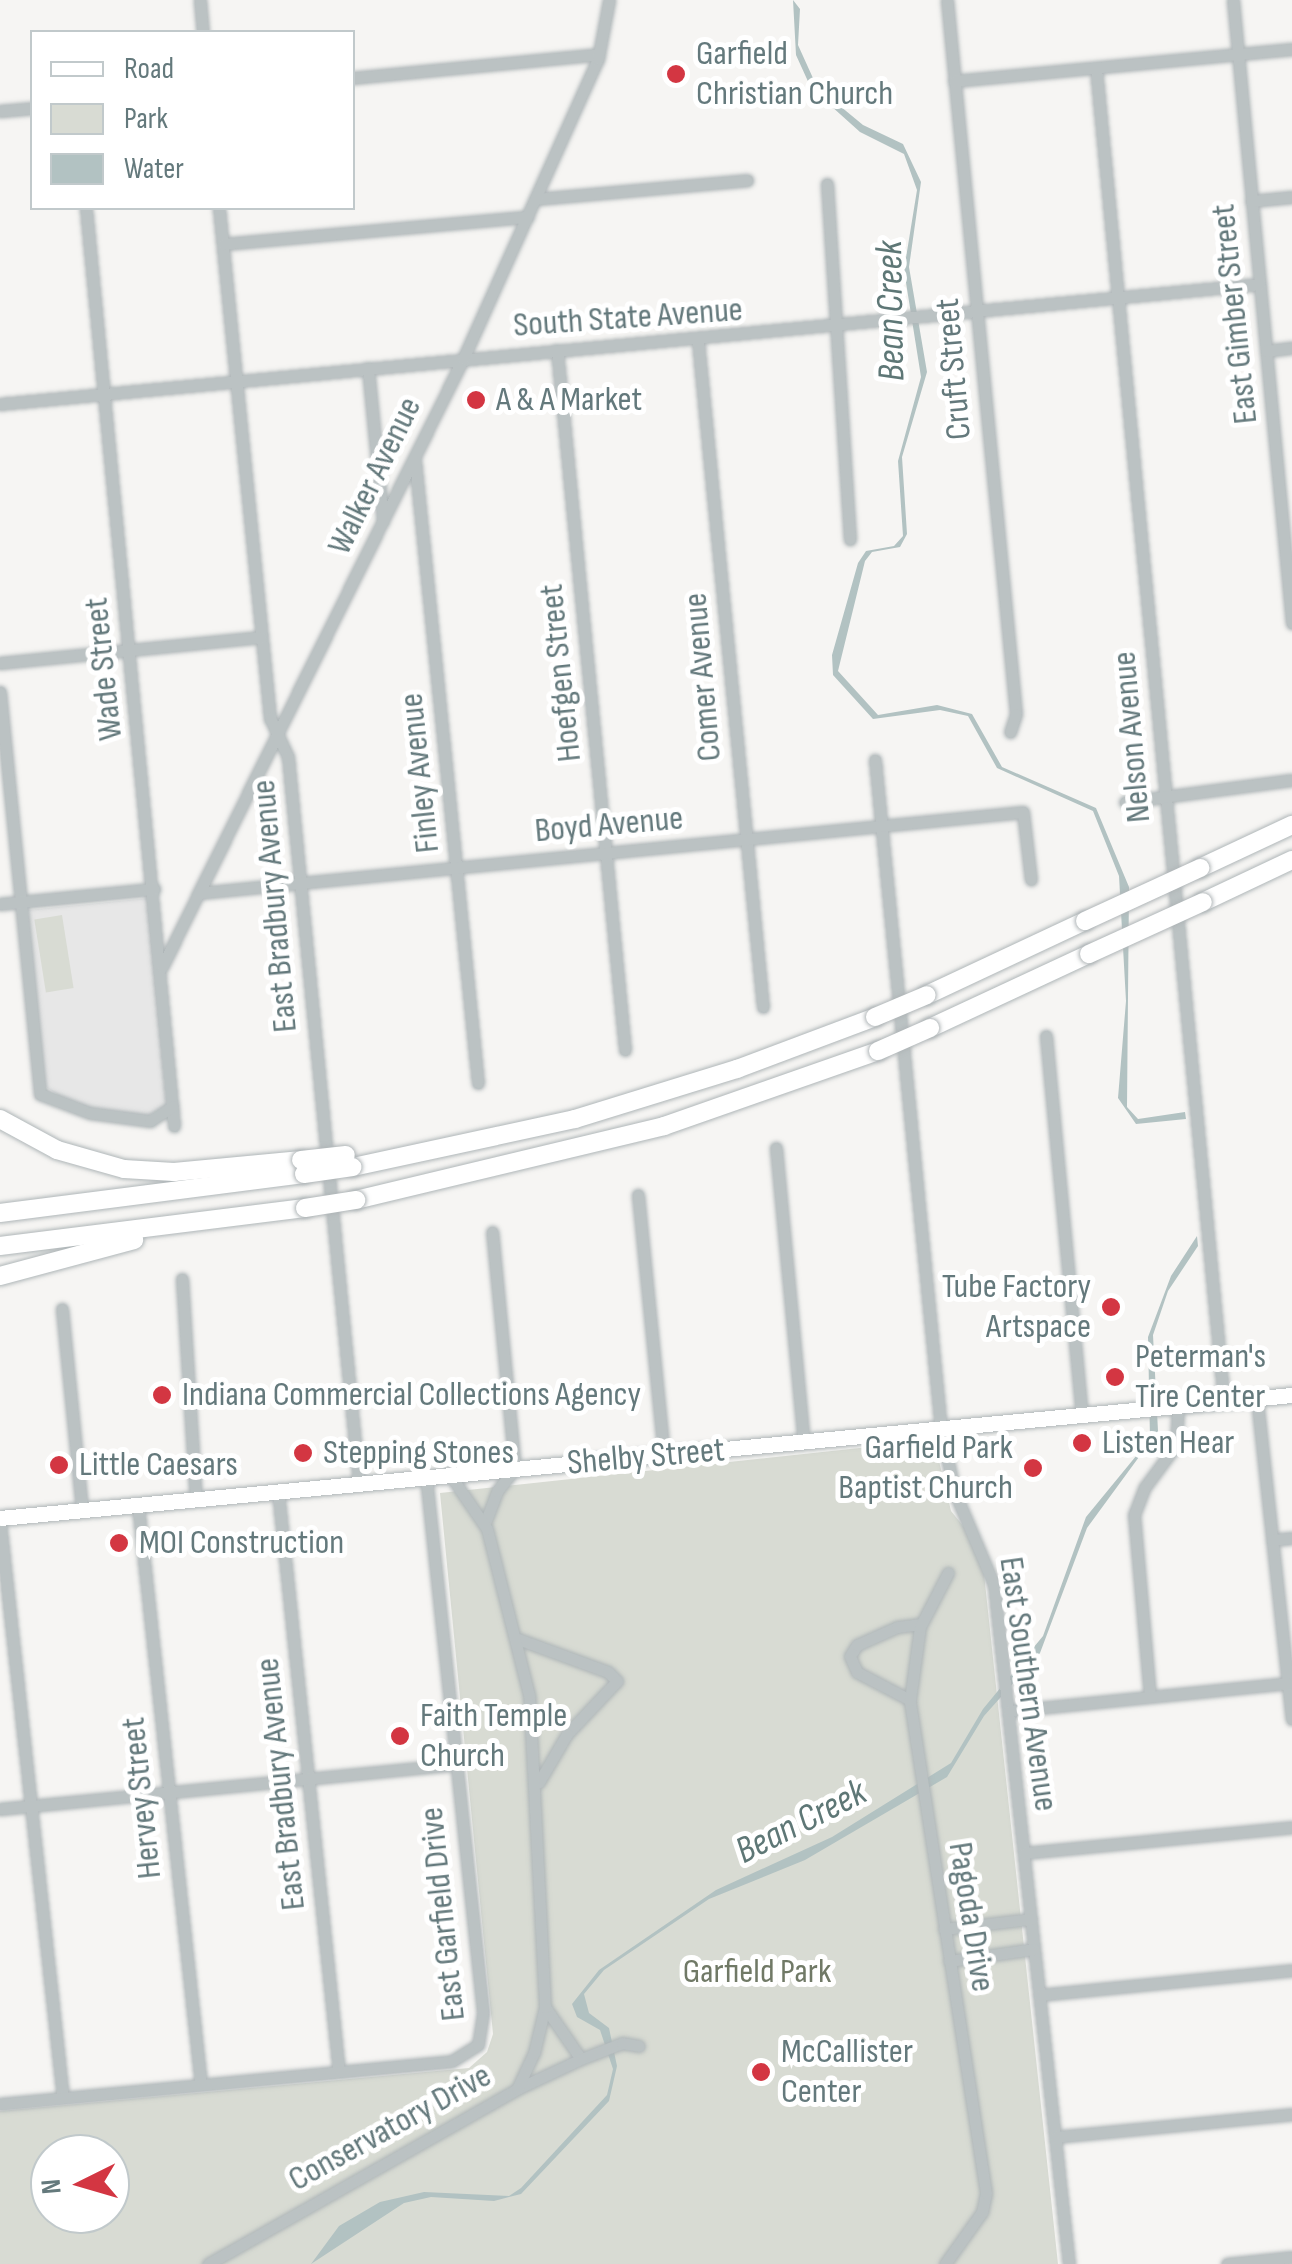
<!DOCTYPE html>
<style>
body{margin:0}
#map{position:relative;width:1292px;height:2264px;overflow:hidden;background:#f6f5f3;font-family:"Sofia Sans Condensed",sans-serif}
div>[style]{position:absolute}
.built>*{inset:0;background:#e7e7e7}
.green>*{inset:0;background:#d8dbd3;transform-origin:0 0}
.water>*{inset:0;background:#b2c2c2}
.roads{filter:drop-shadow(0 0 2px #afb6b8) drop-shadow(0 0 2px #afb6b8)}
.minor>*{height:11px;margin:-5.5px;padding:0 5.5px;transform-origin:5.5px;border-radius:5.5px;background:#bbc2c3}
.major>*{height:15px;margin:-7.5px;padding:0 7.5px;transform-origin:7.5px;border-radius:7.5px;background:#fff}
.highway>*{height:18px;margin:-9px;padding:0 9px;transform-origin:9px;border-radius:9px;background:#fff}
.bridges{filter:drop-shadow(0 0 2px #afb5b7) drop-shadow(0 0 2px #afb5b7)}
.highway-bridge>*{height:18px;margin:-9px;padding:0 9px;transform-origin:9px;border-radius:9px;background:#fff}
.dots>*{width:28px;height:28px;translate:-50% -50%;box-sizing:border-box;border:5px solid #fff;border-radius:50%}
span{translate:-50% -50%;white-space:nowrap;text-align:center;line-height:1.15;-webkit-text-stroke:10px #fff;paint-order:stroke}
.poi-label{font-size:35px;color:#64797c}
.left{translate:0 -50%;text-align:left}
.right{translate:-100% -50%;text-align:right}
.street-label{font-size:35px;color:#64797c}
.park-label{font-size:35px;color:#707966}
.water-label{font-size:38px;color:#5e7776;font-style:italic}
.legend{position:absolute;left:30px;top:30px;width:325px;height:180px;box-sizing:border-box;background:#fff;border:2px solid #c1c9cb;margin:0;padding:12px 18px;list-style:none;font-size:30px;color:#64797c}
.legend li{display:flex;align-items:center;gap:20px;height:50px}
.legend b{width:50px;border:2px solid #c1c9cb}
.north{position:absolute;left:30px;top:2134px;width:100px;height:100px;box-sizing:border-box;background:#fff;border:2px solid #c1c9cb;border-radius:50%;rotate:265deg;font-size:28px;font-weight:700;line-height:40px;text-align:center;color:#64797c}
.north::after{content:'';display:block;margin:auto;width:35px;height:45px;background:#d33642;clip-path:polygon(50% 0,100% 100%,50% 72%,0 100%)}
</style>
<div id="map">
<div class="built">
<div style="clip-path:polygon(149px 898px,166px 1105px,146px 1117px,76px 1107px,43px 1085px,28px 910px)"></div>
</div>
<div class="green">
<div style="left:62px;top:915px;width:74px;height:28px;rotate:81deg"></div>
<div style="clip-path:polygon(evenodd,934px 1440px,951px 1511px,972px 1537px,984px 1574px,1058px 2264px,0 2264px,0 2111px,469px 2068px,487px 2052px,493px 2034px,440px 1493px,934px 1440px,50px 2154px,110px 2154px,110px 2214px,50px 2214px,50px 2154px)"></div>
</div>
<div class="water">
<div style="clip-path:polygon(793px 0,800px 9px,798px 45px,817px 87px,863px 125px,903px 144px,921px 182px,909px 267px,927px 372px,902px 457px,907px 534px,900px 547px,872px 552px,865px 561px,838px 671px,878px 715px,937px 705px,972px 714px,1002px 767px,1096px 808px,1129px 887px,1127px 1107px,1138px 1119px,1185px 1112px,1186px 1119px,1136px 1124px,1118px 1098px,1126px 1001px,1119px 876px,1093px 811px,997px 768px,968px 716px,940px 710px,873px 719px,833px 675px,832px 655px,858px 563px,866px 551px,894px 546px,903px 536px,898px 461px,921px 377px,904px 270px,917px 190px,904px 154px,860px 132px,811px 88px,796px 55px)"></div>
<div style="clip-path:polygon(1197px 1236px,1198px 1246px,1168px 1291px,1153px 1335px,1158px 1431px,1087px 1528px,1040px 1653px,984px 1716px,947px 1777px,805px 1860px,709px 1899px,604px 1970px,584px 1994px,589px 2013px,609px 2028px,617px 2066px,609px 2101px,521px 2194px,494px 2201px,431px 2197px,404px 2203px,311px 2264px,339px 2226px,380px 2202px,424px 2192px,509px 2196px,521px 2188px,607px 2095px,613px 2069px,600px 2030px,577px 2017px,572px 2004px,599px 1970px,716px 1890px,832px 1837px,951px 1763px,983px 1709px,1043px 1636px,1086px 1517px,1150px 1439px,1148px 1337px,1171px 1276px)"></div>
</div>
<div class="roads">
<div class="minor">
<div style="left:200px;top:0;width:32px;rotate:85deg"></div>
<div style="left:947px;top:0;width:717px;rotate:84.48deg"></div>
<div style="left:1016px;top:714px;width:19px;rotate:108deg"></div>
<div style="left:1233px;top:0;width:626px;rotate:84.59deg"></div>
<div style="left:1096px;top:68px;width:1340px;rotate:84.52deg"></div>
<div style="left:352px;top:78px;width:248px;rotate:-5.5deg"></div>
<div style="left:954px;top:81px;width:340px;rotate:-5.4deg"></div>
<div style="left:0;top:111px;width:32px;rotate:-5deg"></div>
<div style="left:827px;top:184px;width:356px;rotate:86.3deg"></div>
<div style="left:536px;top:199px;width:212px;rotate:-5.1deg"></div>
<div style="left:1251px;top:201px;width:41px;rotate:-5.6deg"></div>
<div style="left:86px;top:208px;width:922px;rotate:84.52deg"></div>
<div style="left:219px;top:208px;width:513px;rotate:84.29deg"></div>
<div style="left:270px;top:718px;width:43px;rotate:65.2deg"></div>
<div style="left:288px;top:757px;width:730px;rotate:84.42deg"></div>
<div style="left:223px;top:244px;width:306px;rotate:-5.1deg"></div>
<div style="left:698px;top:341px;width:669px;rotate:84.43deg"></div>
<div style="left:557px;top:350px;width:703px;rotate:84.45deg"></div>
<div style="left:1266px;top:351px;width:26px;rotate:-7deg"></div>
<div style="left:368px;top:368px;width:154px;rotate:84.4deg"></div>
<div style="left:0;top:404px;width:1266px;rotate:-5.44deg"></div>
<div style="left:415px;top:460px;width:626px;rotate:84.23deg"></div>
<div style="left:0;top:663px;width:262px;rotate:-5.7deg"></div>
<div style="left:0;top:692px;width:404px;rotate:84.3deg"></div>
<div style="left:40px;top:1094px;width:53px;rotate:20.8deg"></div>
<div style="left:90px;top:1113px;width:61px;rotate:7.6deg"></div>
<div style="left:150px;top:1121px;width:27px;rotate:-33deg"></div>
<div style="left:875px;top:760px;width:673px;rotate:84.37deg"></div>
<div style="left:941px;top:1430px;width:65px;rotate:77.5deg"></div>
<div style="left:955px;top:1493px;width:100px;rotate:67deg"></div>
<div style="left:994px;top:1585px;width:683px;rotate:83.7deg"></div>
<div style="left:1125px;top:802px;width:168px;rotate:-7.5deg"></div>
<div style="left:199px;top:893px;width:828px;rotate:-5.61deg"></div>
<div style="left:1023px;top:812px;width:68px;rotate:83.3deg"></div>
<div style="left:0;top:904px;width:155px;rotate:-5.6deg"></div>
<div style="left:162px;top:967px;width:678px;rotate:-63.66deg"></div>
<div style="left:463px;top:359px;width:329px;rotate:-65.8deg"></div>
<div style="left:598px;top:59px;width:60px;rotate:-79.4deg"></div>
<div style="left:1046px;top:1036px;width:382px;rotate:84.6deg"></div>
<div style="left:776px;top:1148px;width:295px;rotate:84.6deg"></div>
<div style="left:638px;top:1195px;width:261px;rotate:84.3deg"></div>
<div style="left:182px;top:1279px;width:220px;rotate:86.4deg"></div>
<div style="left:62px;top:1309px;width:202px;rotate:84.3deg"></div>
<div style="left:1257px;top:1399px;width:322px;rotate:83.8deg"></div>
<div style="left:278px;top:1491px;width:584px;rotate:84.01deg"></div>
<div style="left:138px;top:1505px;width:583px;rotate:83.8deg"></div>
<div style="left:0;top:1522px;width:579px;rotate:83.76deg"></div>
<div style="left:485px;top:1523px;width:34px;rotate:-69deg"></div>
<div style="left:497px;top:1491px;width:28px;rotate:-51deg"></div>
<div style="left:515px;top:1469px;width:238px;rotate:-95.5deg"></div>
<div style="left:1272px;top:1540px;width:20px;rotate:-6deg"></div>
<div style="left:518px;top:1639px;width:96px;rotate:20.1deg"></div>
<div style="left:608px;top:1672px;width:13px;rotate:45deg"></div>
<div style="left:617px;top:1681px;width:73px;rotate:133.3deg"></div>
<div style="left:567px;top:1734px;width:56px;rotate:120.3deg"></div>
<div style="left:1150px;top:1697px;width:183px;rotate:-95deg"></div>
<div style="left:1134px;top:1515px;width:30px;rotate:-69deg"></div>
<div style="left:1145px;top:1487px;width:52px;rotate:-53.6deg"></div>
<div style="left:1176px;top:1445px;width:39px;rotate:-87deg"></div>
<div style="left:910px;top:1700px;width:60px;rotate:-152.2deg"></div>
<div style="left:857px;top:1672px;width:17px;rotate:-114deg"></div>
<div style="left:850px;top:1656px;width:13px;rotate:-58deg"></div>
<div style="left:857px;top:1645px;width:44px;rotate:-24.2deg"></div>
<div style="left:897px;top:1627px;width:24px;rotate:-7deg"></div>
<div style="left:1009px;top:1711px;width:284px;rotate:-5.7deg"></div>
<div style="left:0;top:1809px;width:457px;rotate:-5.6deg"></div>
<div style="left:1024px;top:1853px;width:269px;rotate:-5.5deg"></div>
<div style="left:944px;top:1929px;width:88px;rotate:-6.6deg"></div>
<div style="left:949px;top:1961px;width:86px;rotate:-8deg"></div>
<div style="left:1039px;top:1995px;width:254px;rotate:-5.6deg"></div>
<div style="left:545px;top:2007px;width:63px;rotate:55.3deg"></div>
<div style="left:581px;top:2059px;width:44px;rotate:-21.3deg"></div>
<div style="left:622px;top:2043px;width:17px;rotate:10deg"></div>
<div style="left:517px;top:2089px;width:71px;rotate:-25.1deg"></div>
<div style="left:0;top:2104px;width:454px;rotate:-5.4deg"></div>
<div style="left:452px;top:2061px;width:31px;rotate:-32deg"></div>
<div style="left:478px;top:2045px;width:33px;rotate:-81deg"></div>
<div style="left:483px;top:2012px;width:538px;rotate:-96.08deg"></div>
<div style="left:1055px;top:2137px;width:238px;rotate:-5.5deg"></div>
<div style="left:208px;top:2264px;width:355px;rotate:-29.5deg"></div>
<div style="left:517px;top:2089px;width:40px;rotate:-65deg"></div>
<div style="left:534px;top:2053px;width:47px;rotate:-76.6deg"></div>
<div style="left:545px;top:2007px;width:312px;rotate:-92.9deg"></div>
<div style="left:529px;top:1695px;width:171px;rotate:-104.2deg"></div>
<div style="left:487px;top:1529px;width:65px;rotate:-124.4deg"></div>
<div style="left:945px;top:2264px;width:64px;rotate:-54.6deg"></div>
<div style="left:982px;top:2212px;width:19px;rotate:-78deg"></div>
<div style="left:986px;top:2193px;width:499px;rotate:-98.8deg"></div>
<div style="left:910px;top:1700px;width:74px;rotate:-82.2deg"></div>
<div style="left:920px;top:1627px;width:61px;rotate:-62.6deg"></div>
<div style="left:1227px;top:2264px;width:65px;rotate:-6.1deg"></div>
</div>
<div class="major">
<div style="left:0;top:1518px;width:1298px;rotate:-5.44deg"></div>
</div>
<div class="highway">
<div style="left:1200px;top:868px;width:102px;rotate:-25.1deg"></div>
<div style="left:1203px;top:902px;width:98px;rotate:-25.3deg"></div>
<div style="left:927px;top:995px;width:174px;rotate:-25.1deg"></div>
<div style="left:930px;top:1028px;width:175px;rotate:-25deg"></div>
<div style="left:0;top:1119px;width:65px;rotate:28.5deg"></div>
<div style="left:57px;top:1150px;width:70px;rotate:15.8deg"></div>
<div style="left:124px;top:1169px;width:50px;rotate:3.4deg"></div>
<div style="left:174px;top:1172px;width:128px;rotate:-5.4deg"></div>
<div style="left:353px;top:1167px;width:227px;rotate:-12.2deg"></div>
<div style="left:575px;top:1119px;width:170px;rotate:-17.2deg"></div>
<div style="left:737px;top:1069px;width:147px;rotate:-20.6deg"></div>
<div style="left:356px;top:1200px;width:317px;rotate:-13.5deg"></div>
<div style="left:664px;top:1126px;width:227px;rotate:-19.3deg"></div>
<div style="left:0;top:1213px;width:306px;rotate:-7.3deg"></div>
<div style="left:0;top:1246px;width:307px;rotate:-7.1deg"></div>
<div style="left:0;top:1276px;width:139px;rotate:-15deg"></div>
</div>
</div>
<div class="bridges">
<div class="highway-bridge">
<div style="left:1085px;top:921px;width:127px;rotate:-24.7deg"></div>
<div style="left:1089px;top:954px;width:125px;rotate:-24.5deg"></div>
<div style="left:875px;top:1017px;width:56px;rotate:-22.9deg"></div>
<div style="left:878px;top:1051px;width:57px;rotate:-23.9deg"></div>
<div style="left:301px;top:1160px;width:45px;rotate:-6.3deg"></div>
<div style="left:304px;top:1174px;width:49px;rotate:-8.1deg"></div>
<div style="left:305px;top:1208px;width:52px;rotate:-8.9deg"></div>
</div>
</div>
<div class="dots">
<div style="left:676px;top:74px;background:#d33642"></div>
<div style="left:476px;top:400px;background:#d33642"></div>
<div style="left:1111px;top:1307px;background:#d33642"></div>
<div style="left:1115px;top:1377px;background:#d33642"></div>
<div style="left:162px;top:1395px;background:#d33642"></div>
<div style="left:1082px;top:1443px;background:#d33642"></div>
<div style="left:303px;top:1453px;background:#d33642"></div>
<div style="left:59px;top:1465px;background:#d33642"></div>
<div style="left:1033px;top:1468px;background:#d33642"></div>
<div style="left:119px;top:1543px;background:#d33642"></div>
<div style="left:400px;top:1736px;background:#d33642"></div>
<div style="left:761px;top:2072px;background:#d33642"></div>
</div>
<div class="poi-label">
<span class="left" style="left:696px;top:74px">Garfield<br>Christian Church</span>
<span class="left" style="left:496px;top:400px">A &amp; A Market</span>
<span class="right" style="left:1091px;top:1307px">Tube Factory<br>Artspace</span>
<span class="left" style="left:1135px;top:1377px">Peterman's<br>Tire Center</span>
<span class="left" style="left:182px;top:1395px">Indiana Commercial Collections Agency</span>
<span class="left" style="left:1102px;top:1443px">Listen Hear</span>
<span class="right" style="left:1013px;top:1468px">Garfield Park<br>Baptist Church</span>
<span class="left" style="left:323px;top:1453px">Stepping Stones</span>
<span class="left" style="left:79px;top:1465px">Little Caesars</span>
<span class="left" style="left:139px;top:1543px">MOI Construction</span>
<span class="left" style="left:420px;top:1736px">Faith Temple<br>Church</span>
<span class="left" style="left:781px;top:2072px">McCallister<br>Center</span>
</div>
<div class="street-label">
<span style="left:1235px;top:314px;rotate:-96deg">East Gimber Street</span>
<span style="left:628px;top:318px;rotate:-4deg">South State Avenue</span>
<span style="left:954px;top:369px;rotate:-95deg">Cruft Street</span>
<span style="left:375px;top:476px;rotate:-64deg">Walker Avenue</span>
<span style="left:104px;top:669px;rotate:-96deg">Wade Street</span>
<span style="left:561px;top:673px;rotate:-96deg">Hoefgen Street</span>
<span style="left:703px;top:677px;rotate:-95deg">Comer Avenue</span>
<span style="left:1132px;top:737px;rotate:-95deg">Nelson Avenue</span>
<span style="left:420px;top:773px;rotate:-96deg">Finley Avenue</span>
<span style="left:609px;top:825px;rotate:-5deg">Boyd Avenue</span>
<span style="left:275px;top:906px;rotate:-95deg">East Bradbury Avenue</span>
<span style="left:646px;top:1457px;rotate:-5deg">Shelby Street</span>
<span style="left:1028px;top:1684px;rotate:82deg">East Southern Avenue</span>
<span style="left:281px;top:1784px;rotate:-96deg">East Bradbury Avenue</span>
<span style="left:142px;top:1798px;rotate:-96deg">Hervey Street</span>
<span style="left:443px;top:1914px;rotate:-96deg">East Garfield Drive</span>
<span style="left:971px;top:1917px;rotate:81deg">Pagoda Drive</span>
<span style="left:390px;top:2128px;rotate:-29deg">Conservatory Drive</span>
</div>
<div class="park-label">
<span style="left:757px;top:1972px">Garfield Park</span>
</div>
<div class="water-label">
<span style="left:891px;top:311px;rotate:-91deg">Bean Creek</span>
<span style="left:801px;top:1822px;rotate:-27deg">Bean Creek</span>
</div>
<ul class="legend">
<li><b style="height:12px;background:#fff"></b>Road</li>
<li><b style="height:28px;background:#d8dbd3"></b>Park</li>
<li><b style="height:28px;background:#b2c2c2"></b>Water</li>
</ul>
<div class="north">N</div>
</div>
